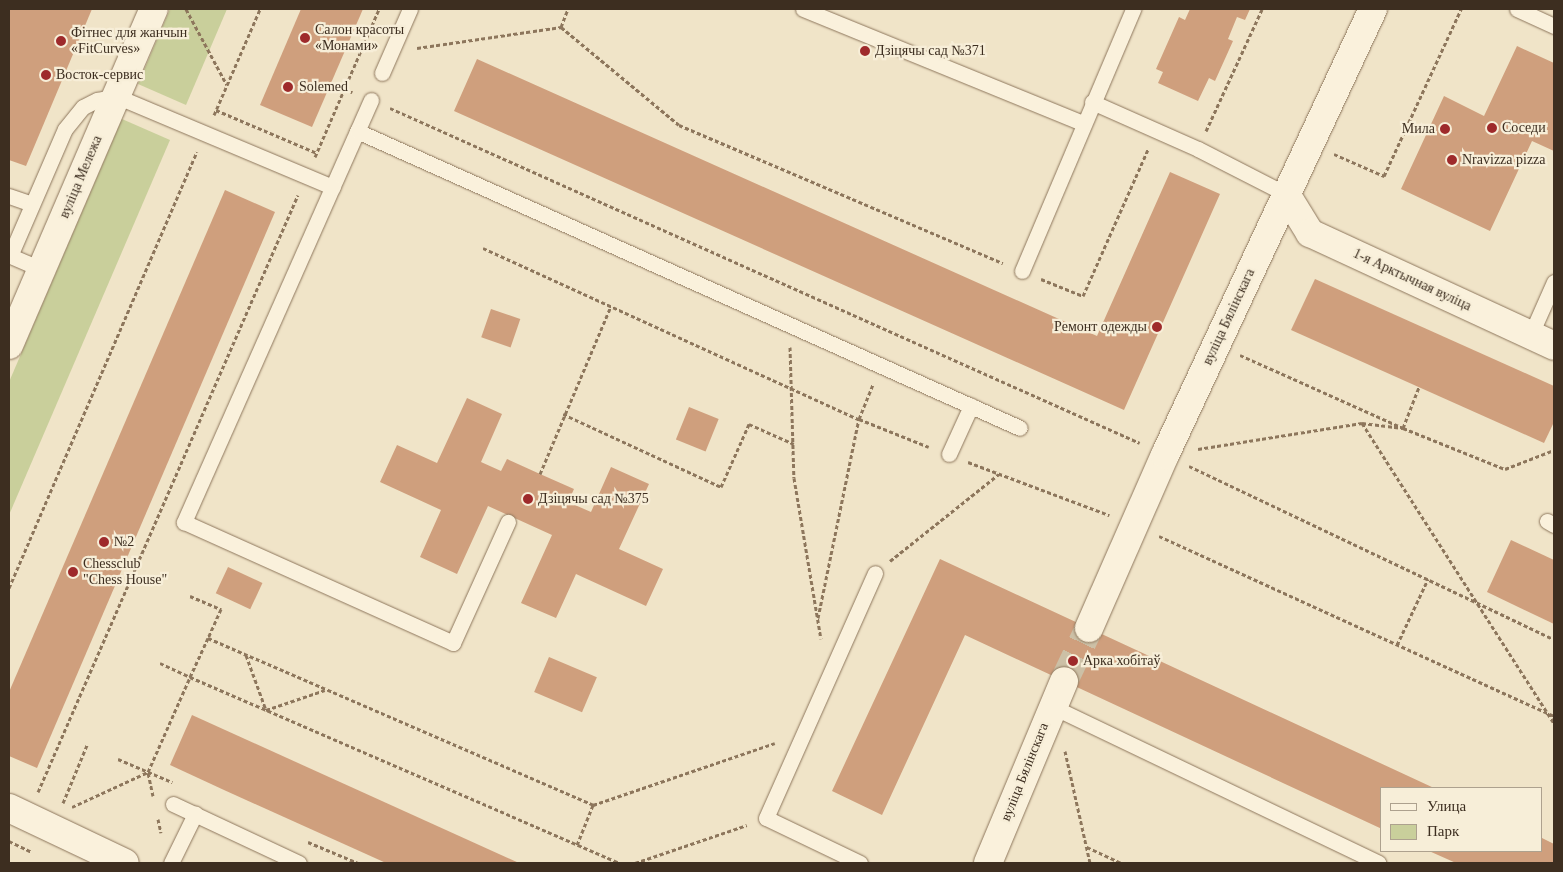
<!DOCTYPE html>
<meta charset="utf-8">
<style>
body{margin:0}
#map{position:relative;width:1563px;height:872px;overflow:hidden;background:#f0e4c8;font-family:"Times New Roman",serif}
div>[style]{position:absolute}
.green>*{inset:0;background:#c9cf9b}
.building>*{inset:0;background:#cf9f7d;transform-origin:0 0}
.street-tunnel>*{height:28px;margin-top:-14px;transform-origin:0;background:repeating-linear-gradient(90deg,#ccc0a6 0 28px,transparent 0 42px)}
.path>*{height:3px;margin-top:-1.5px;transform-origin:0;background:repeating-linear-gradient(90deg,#8d765c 0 4px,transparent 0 6.5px)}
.roads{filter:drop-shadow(0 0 1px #8d765c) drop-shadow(0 0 1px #8d765c)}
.lane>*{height:15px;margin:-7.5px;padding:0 7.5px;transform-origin:7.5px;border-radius:7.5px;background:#faf1dc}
.street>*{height:28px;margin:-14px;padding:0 14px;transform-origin:14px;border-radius:14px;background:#faf1dc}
.dots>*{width:14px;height:14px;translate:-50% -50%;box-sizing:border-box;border:2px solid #f7eed8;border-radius:50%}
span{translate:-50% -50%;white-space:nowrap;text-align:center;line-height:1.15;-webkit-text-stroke:4.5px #f7eed8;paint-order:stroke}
.poi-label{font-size:14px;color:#3d2e20}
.left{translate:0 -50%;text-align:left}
.right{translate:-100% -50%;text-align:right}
.street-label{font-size:14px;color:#3d2e20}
.frame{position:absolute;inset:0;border:10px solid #3d2e20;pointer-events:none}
.legend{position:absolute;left:1380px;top:787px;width:162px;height:65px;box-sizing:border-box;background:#f7eed8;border:1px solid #ada18e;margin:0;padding:6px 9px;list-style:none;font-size:15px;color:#3d2e20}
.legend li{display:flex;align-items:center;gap:10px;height:25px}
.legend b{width:25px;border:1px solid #ada18e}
</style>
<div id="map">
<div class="green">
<div style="clip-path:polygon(170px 9px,227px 9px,186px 105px,138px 84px)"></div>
<div style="clip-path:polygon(122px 119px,170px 140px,9px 515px,9px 382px)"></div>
</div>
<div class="building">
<div style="clip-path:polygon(9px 9px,92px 9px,26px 166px,9px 160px)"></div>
<div style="clip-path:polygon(301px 9px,363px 9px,312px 127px,260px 105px)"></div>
<div style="clip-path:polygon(1190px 9px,1250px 9px,1245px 20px,1237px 17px,1228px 39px,1233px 41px,1215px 81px,1209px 78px,1198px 101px,1158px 83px,1163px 72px,1156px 69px,1179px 17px,1185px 20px)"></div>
<div style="clip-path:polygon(1517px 46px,1554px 63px,1554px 151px,1532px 141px,1490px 231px,1401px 189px,1444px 96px,1484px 116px)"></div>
<div style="clip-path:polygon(477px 59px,1097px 336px,1170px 172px,1220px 194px,1124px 410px,454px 111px)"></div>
<div style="clip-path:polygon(225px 190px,275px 212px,37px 768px,9px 756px,9px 692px)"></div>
<div style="clip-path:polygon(1315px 279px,1554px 386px,1554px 422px,1544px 443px,1291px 330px)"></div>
<div style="left:491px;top:309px;width:31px;height:30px;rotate:19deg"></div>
<div style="clip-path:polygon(467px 398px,502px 414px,481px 462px,501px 471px,507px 459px,540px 474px,574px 489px,568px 502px,591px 512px,611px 467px,649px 484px,619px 549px,663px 569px,646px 606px,576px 574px,556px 618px,521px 603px,552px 535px,488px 506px,457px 574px,420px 557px,441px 510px,380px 482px,397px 445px,437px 463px)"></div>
<div style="left:689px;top:407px;width:32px;height:35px;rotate:22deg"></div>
<div style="clip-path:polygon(1511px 540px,1554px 560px,1554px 624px,1487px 592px)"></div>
<div style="clip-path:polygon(940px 559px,1434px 788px,1382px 788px,1382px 829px,965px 635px,882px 815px,832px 791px)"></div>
<div style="left:228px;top:567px;width:38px;height:29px;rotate:25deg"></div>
<div style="left:549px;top:657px;width:52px;height:38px;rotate:23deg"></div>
<div style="clip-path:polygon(192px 715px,519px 863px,386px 863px,224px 790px,170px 765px)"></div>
<div style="clip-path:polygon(1542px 838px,1554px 844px,1554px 863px,1456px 863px,1429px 851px,1542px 851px)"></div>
</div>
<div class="street-tunnel">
<div style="left:1064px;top:681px;width:59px;rotate:-64.7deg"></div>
</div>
<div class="path">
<div style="left:186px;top:9px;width:86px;rotate:61.7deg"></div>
<div style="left:561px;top:27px;width:19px;rotate:-69deg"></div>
<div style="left:417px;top:48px;width:146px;rotate:-8.3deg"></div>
<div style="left:561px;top:27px;width:153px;rotate:39.7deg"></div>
<div style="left:679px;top:125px;width:352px;rotate:23.1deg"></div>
<div style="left:345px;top:89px;width:8px;rotate:23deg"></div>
<div style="left:390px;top:108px;width:821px;rotate:24.07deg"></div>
<div style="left:216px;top:110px;width:110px;rotate:23.1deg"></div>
<div style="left:214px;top:115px;width:116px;rotate:-66.5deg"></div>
<div style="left:1206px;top:131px;width:134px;rotate:-65.3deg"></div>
<div style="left:1334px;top:154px;width:55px;rotate:23.7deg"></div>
<div style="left:1384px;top:176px;width:184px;rotate:-65.2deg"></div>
<div style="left:315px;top:157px;width:161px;rotate:-66.6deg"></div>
<div style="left:483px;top:248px;width:413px;rotate:24.5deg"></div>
<div style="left:859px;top:419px;width:75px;rotate:21.8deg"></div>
<div style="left:1041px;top:279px;width:45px;rotate:22deg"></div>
<div style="left:1083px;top:296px;width:161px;rotate:-66.1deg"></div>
<div style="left:790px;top:347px;width:131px;rotate:88.3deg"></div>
<div style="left:794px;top:478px;width:163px;rotate:80.5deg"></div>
<div style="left:1240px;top:355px;width:179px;rotate:24.1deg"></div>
<div style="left:1403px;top:428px;width:110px;rotate:21.9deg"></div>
<div style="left:1505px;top:469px;width:53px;rotate:-21.2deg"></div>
<div style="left:563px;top:414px;width:174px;rotate:24.8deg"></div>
<div style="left:721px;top:487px;width:69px;rotate:-66deg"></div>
<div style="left:749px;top:424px;width:49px;rotate:24deg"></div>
<div style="left:1362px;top:423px;width:356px;rotate:57.4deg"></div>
<div style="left:1198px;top:449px;width:166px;rotate:-9deg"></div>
<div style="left:1362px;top:423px;width:41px;rotate:7deg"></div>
<div style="left:1403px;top:428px;width:44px;rotate:-68.7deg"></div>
<div style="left:968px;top:462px;width:151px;rotate:20.6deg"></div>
<div style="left:1189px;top:466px;width:404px;rotate:25.4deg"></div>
<div style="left:540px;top:474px;width:182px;rotate:-67.1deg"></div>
<div style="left:1159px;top:536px;width:434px;rotate:24.5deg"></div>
<div style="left:890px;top:561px;width:139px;rotate:-38.6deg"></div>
<div style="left:9px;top:588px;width:475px;rotate:-66.7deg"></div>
<div style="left:190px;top:596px;width:34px;rotate:23deg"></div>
<div style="left:221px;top:609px;width:32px;rotate:114deg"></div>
<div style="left:818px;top:618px;width:203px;rotate:-78.4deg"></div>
<div style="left:859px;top:419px;width:38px;rotate:-68deg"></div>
<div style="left:1397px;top:645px;width:73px;rotate:-64.8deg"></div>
<div style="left:246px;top:655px;width:59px;rotate:70deg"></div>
<div style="left:266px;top:710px;width:62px;rotate:-18.7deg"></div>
<div style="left:160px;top:663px;width:33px;rotate:25deg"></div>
<div style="left:190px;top:677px;width:43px;rotate:-65.2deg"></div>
<div style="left:208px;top:638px;width:420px;rotate:23.4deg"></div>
<div style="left:593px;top:805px;width:43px;rotate:111.8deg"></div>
<div style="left:1065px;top:751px;width:115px;rotate:77.4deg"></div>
<div style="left:118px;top:759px;width:59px;rotate:23.1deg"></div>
<div style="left:38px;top:792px;width:651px;rotate:-66.47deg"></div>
<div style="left:153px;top:796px;width:25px;rotate:-102deg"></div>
<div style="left:148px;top:772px;width:104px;rotate:-66.1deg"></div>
<div style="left:190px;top:677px;width:469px;rotate:23.4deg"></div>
<div style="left:63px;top:803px;width:63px;rotate:-67.5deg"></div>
<div style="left:593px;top:805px;width:192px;rotate:-18.8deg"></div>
<div style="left:72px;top:807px;width:84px;rotate:-24.7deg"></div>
<div style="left:158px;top:819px;width:14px;rotate:78deg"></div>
<div style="left:9px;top:841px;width:25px;rotate:26deg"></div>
<div style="left:308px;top:842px;width:54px;rotate:22.8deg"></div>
<div style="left:1087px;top:847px;width:38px;rotate:25deg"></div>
<div style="left:635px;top:863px;width:118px;rotate:-18.7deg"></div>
</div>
<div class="roads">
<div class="lane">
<div style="left:803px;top:9px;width:301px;rotate:22.2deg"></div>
<div style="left:1517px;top:9px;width:41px;rotate:24.7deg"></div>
<div style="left:382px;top:73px;width:70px;rotate:-66.4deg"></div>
<div style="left:371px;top:100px;width:462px;rotate:113.9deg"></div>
<div style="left:184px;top:522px;width:295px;rotate:24.2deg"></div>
<div style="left:453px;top:643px;width:133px;rotate:-65.6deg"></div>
<div style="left:1092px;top:102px;width:116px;rotate:23.9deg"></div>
<div style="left:1198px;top:149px;width:99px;rotate:27.1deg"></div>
<div style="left:357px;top:131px;width:726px;rotate:24.13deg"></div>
<div style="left:9px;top:196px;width:24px;rotate:19deg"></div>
<div style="left:41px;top:269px;width:34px;rotate:-157deg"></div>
<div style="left:10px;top:256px;width:138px;rotate:-66.6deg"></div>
<div style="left:65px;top:129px;width:28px;rotate:-51deg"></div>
<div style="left:83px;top:107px;width:16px;rotate:-27deg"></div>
<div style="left:97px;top:100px;width:19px;rotate:-12deg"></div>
<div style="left:116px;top:96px;width:235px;rotate:22.8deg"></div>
<div style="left:1022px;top:271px;width:285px;rotate:-67deg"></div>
<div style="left:1531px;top:334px;width:57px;rotate:-66.1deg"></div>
<div style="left:949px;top:454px;width:53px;rotate:-65.4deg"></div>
<div style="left:1547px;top:521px;width:8px;rotate:30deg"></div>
<div style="left:1051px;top:706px;width:363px;rotate:25.6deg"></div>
<div style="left:173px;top:804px;width:139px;rotate:25.1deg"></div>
<div style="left:171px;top:863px;width:55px;rotate:-63.9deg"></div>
<div style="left:860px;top:863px;width:104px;rotate:-154.4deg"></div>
<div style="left:766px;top:818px;width:268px;rotate:-66deg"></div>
</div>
<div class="street">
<div style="left:1286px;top:194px;width:46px;rotate:58.4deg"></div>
<div style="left:1310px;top:233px;width:269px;rotate:24.8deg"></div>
<div style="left:9px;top:345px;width:366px;rotate:-66.7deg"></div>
<div style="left:1089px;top:628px;width:189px;rotate:-66.3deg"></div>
<div style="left:1165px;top:455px;width:492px;rotate:-65deg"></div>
<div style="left:9px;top:808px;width:128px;rotate:25.4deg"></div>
<div style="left:988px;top:863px;width:197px;rotate:-67.3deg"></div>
</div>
</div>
<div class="dots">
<div style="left:305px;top:38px;background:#9e2a2b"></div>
<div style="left:61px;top:41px;background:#9e2a2b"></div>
<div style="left:865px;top:51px;background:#9e2a2b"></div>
<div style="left:46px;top:75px;background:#9e2a2b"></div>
<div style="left:288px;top:87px;background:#9e2a2b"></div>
<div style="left:1492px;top:128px;background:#9e2a2b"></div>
<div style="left:1445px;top:129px;background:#9e2a2b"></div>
<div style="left:1452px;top:160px;background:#9e2a2b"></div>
<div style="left:1157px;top:327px;background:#9e2a2b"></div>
<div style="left:528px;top:499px;background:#9e2a2b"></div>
<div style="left:104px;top:542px;background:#9e2a2b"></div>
<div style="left:73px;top:572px;background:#9e2a2b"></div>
<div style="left:1073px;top:661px;background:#9e2a2b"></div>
</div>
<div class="poi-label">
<span class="left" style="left:315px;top:38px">Салон красоты<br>«Монами»</span>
<span class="left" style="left:71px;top:41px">Фітнес для жанчын<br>«FitCurves»</span>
<span class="left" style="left:875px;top:51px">Дзіцячы сад №371</span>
<span class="left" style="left:56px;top:75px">Восток-сервис</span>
<span class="left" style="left:299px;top:87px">Solemed</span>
<span class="left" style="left:1502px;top:128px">Соседи</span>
<span class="right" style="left:1435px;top:129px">Мила</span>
<span class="left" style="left:1462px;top:160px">Nravizza pizza</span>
<span class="right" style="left:1147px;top:327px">Ремонт одежды</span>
<span class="left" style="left:538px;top:499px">Дзіцячы сад №375</span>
<span class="left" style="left:114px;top:542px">№2</span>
<span class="left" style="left:83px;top:572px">Chessclub<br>"Chess House"</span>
<span class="left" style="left:1083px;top:661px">Арка хобітаў</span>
</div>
<div class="street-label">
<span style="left:81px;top:177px;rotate:-67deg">вуліца Мележа</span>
<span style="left:1412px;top:280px;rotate:25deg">1-я Арктычная вуліца</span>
<span style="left:1229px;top:317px;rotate:-65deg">вуліца Бялінскага</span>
<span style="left:1025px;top:772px;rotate:-68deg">вуліца Бялінскага</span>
</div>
<div class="frame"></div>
<ul class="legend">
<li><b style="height:6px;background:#faf1dc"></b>Улица</li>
<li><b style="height:14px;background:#c9cf9b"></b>Парк</li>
</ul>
</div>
